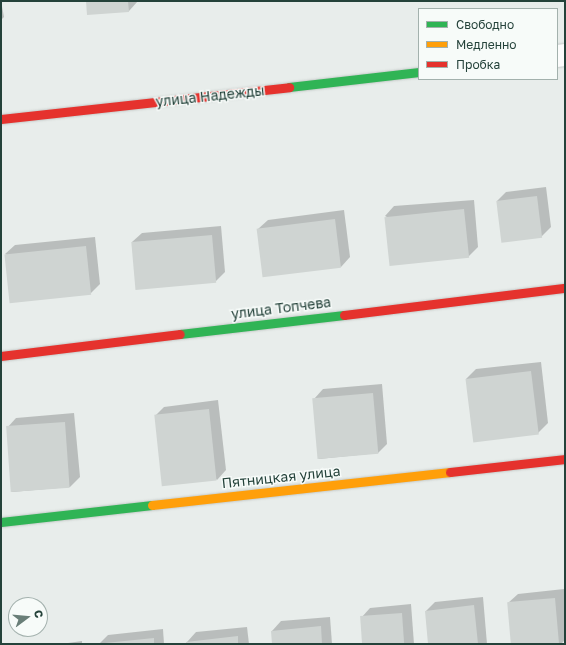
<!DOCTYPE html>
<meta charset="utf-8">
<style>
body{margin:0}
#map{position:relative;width:566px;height:645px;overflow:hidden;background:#e8edeb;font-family:"Golos Text",sans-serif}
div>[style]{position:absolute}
.shadow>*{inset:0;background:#0003}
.building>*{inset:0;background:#cfd4d2;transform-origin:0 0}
.roads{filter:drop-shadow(0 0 1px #c5cac8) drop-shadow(0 0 1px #c5cac8)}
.street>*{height:22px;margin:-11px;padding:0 11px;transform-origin:11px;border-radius:11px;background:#fcfcfc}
.fast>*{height:9px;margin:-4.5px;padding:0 4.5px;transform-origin:4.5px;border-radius:4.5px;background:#30b455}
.slow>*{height:9px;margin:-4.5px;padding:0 4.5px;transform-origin:4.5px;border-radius:4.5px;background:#ff9f0a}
.jam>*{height:9px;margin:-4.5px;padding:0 4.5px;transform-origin:4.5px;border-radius:4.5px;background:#e5322d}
span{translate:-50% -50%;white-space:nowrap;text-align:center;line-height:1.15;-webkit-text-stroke:3px #f7fbf9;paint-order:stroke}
.street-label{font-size:14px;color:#24423a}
.frame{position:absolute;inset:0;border:2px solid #24423a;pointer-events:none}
.legend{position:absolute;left:418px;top:8px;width:140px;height:72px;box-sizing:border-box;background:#f7fbf9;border:1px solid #a3b1ad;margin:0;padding:5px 7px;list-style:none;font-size:12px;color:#24423a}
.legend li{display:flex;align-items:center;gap:8px;height:20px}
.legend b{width:20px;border:1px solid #a3b1ad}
.north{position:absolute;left:8px;top:597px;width:40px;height:40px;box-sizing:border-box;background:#f7fbf9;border:1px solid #a3b1ad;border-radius:50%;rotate:74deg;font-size:11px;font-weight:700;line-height:16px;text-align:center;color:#24423a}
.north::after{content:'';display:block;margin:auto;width:14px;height:18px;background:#697e78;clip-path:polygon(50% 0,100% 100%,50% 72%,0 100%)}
</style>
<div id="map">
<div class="shadow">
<div style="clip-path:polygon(1px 1px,4px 17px,1px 20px)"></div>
<div style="clip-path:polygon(87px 1px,138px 1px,129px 11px)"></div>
<div style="clip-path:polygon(546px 187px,551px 227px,541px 237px,497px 201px,506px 192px)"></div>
<div style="clip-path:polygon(474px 200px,478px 247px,468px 257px,385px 216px,394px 206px)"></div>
<div style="clip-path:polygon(344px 210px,350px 257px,341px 267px,258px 229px,268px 220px)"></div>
<div style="clip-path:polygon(221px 226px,225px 272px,215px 282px,132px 242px,142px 233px)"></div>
<div style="clip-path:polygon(95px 237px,100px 284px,90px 294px,5px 254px,15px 245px)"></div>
<div style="clip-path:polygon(541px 362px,548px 423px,538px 433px,466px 379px,476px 369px)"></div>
<div style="clip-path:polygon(382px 384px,387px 444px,378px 453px,319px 459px,314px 399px,323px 389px)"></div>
<div style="clip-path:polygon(218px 400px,226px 470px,217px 480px,155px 416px,164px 407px)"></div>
<div style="clip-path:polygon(74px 413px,80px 477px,70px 487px,12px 492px,7px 428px,16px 418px)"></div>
<div style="clip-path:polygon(564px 589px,565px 640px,561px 644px,512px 644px,508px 603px,518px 594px)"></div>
<div style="clip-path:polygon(483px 597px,487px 644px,429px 644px,426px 611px,435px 602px)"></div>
<div style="clip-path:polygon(411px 604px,414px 644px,363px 644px,361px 618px,370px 608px)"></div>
<div style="clip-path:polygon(330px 617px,332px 644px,273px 644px,272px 631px,281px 621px)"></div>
<div style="clip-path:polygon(247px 627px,249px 644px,187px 644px,187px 642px,196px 632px)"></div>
<div style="clip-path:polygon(163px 629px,164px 644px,99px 644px,108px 635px)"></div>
<div style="clip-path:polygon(82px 641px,82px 644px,61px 644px)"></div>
</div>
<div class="building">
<div style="clip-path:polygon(86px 1px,128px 1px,129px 12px,87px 15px)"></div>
<div style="left:537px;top:196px;width:42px;height:41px;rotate:83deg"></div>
<div style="left:464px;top:209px;width:49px;height:80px;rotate:84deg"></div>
<div style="left:335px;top:219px;width:49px;height:79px;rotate:83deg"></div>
<div style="left:212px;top:235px;width:48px;height:81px;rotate:85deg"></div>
<div style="left:86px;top:246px;width:49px;height:82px;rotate:84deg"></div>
<div style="left:531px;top:371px;width:64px;height:66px;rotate:83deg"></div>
<div style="left:373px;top:393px;width:61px;height:61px;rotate:85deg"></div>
<div style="left:209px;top:409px;width:72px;height:55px;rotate:84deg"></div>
<div style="left:65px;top:422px;width:66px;height:59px;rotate:86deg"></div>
<div style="left:555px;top:598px;width:46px;height:48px;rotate:85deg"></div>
<div style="clip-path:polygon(474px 605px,478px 644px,428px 644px,425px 611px)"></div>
<div style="left:402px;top:613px;width:31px;height:42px;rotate:86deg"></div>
<div style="clip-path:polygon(321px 626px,322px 644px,272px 644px,271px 631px)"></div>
<div style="clip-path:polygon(238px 636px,238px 644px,186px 644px,186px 642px)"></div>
<div style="clip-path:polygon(154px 638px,154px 644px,105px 644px,105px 643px)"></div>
</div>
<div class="roads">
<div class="street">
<div style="left:557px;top:56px;width:8px;rotate:-7deg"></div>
</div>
<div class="fast">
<div style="left:289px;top:87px;width:131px;rotate:-6.6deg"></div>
<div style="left:180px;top:334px;width:165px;rotate:-6.6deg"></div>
<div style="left:1px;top:522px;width:152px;rotate:-6.4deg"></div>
</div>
<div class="slow">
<div style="left:152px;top:505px;width:300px;rotate:-6.3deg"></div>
</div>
<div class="jam">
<div style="left:1px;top:119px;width:290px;rotate:-6.3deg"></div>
<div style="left:344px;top:315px;width:223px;rotate:-7deg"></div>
<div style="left:1px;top:356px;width:180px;rotate:-7deg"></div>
<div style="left:450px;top:472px;width:116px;rotate:-6.4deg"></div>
</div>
</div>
<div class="street-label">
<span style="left:210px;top:96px;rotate:-6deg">улица Надежды</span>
<span style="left:281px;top:308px;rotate:-7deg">улица Топчева</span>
<span style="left:281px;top:477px;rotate:-6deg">Пятницкая улица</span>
</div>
<div class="frame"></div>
<ul class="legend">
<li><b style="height:5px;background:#30b455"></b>Свободно</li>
<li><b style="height:5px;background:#ff9f0a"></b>Медленно</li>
<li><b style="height:5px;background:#e5322d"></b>Пробка</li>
</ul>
<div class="north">С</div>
</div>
